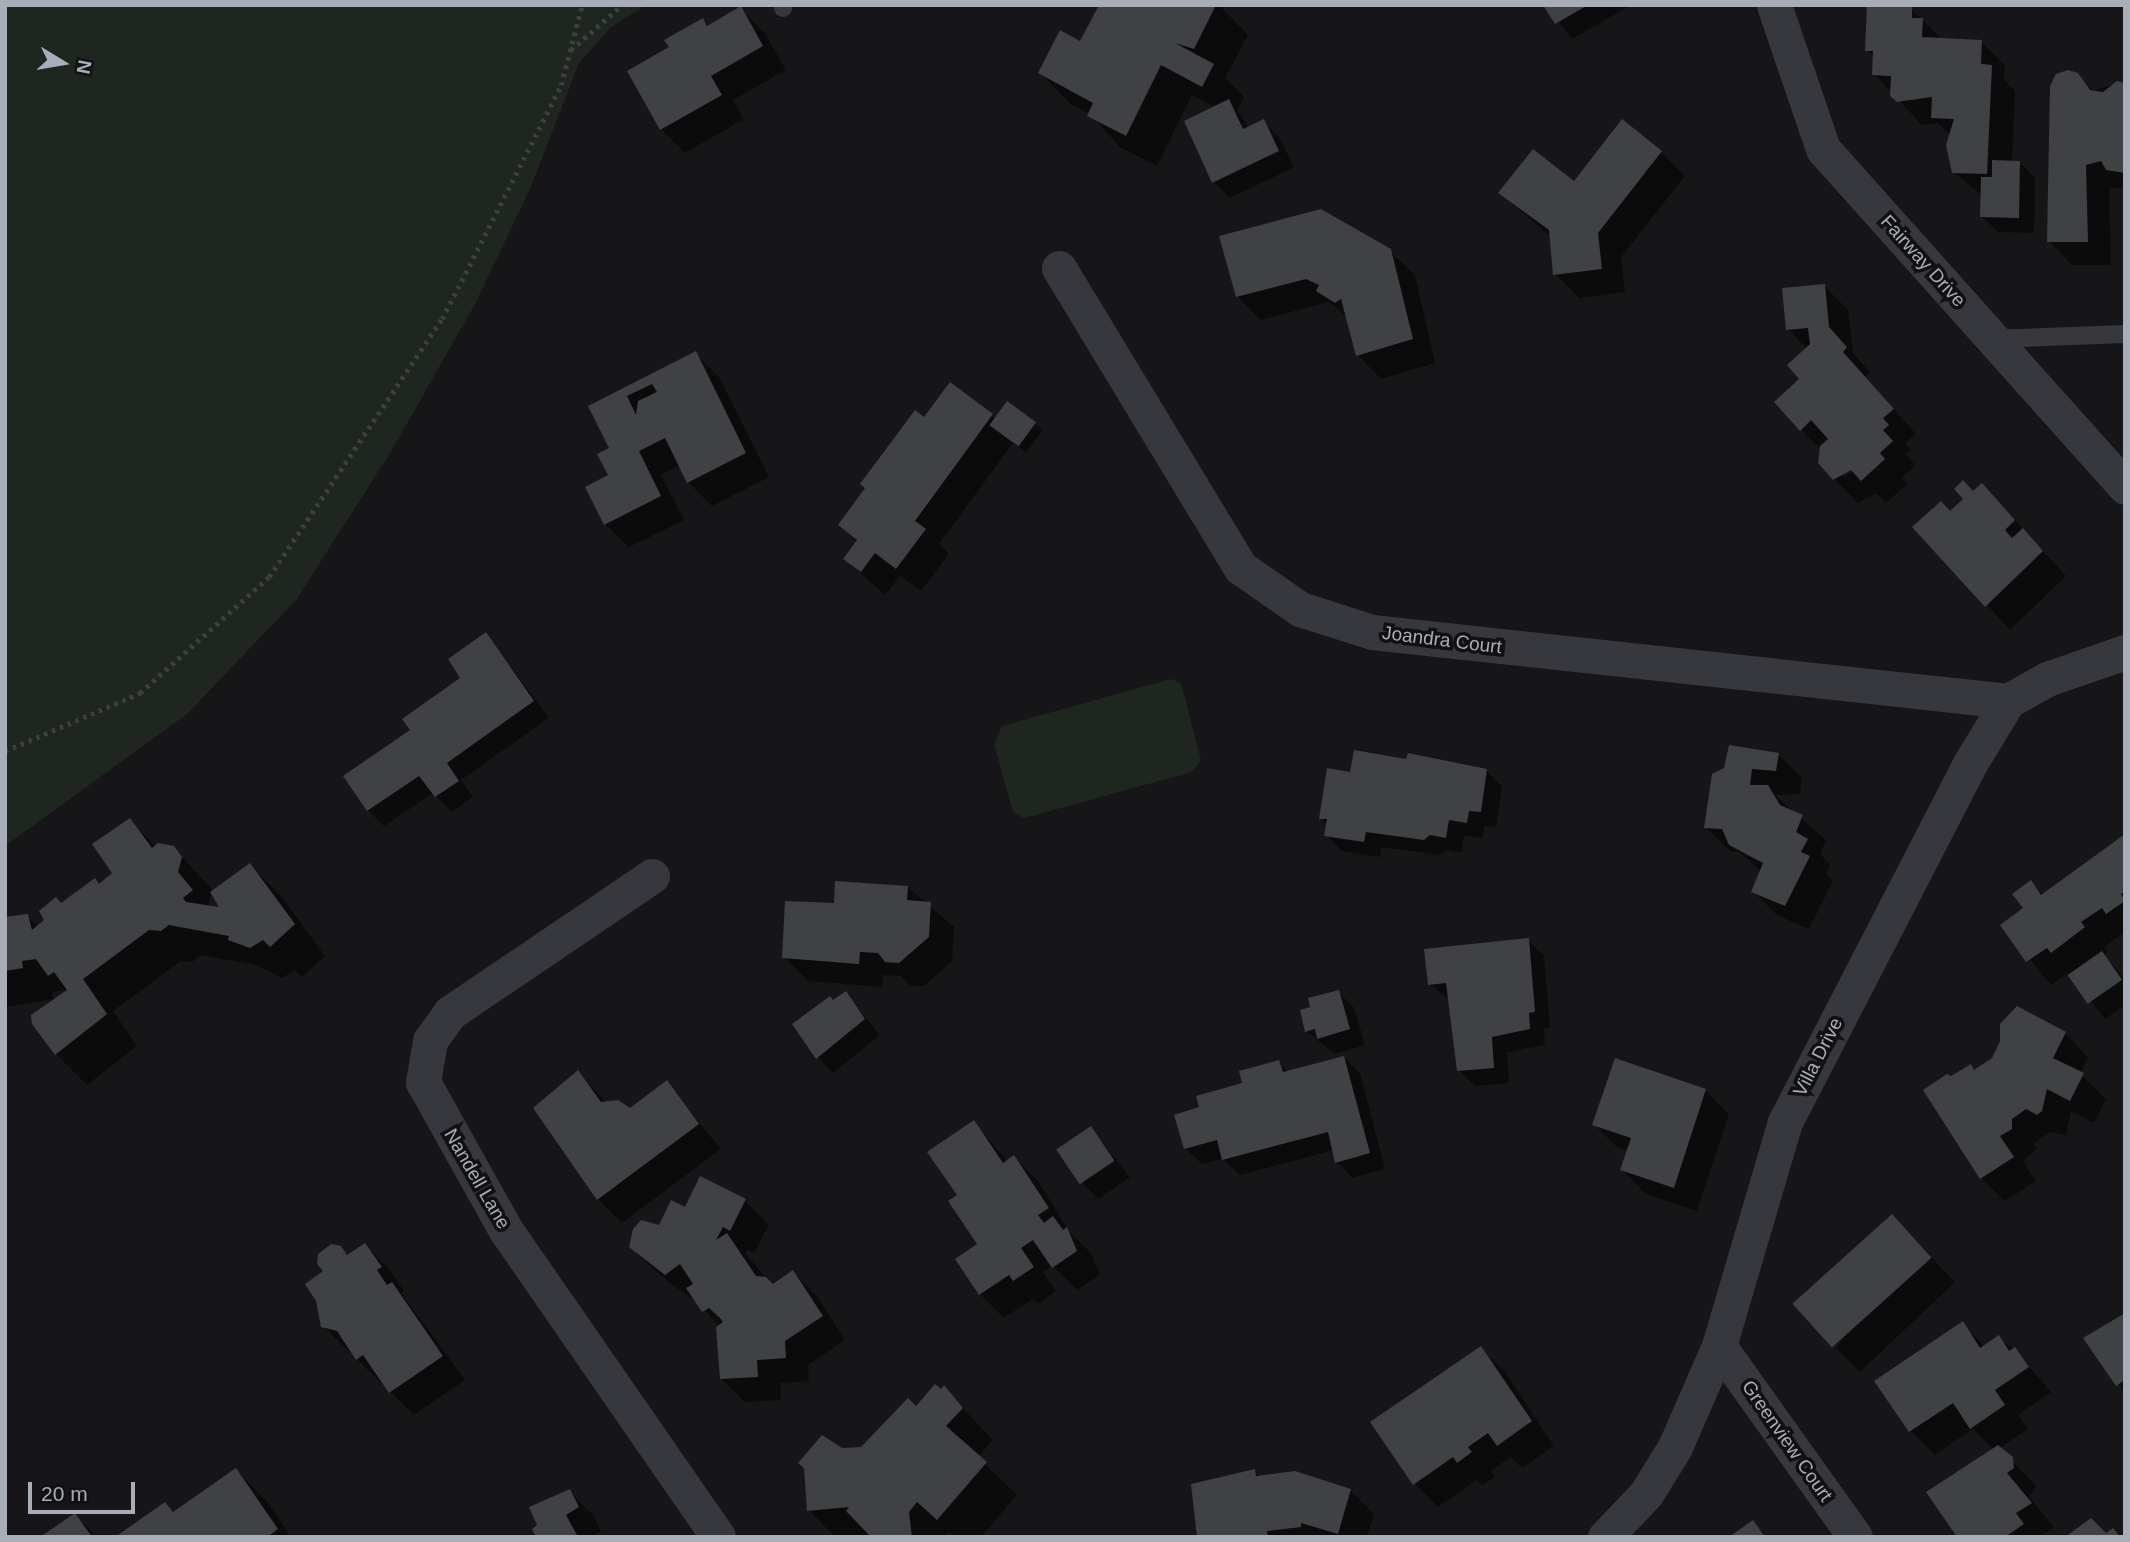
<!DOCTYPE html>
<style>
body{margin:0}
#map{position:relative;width:2130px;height:1542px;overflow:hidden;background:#161618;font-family:Helvetica,sans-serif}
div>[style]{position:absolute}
.green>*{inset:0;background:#1e261f}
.shadow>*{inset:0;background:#0007}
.building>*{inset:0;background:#404145;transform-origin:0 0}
.path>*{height:4.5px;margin-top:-2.25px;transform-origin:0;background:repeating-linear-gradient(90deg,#3d3f44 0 3.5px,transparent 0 8.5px)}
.lane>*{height:18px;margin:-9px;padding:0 9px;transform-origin:9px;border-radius:9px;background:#37383d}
.street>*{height:35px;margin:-17.5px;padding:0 17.5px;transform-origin:17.5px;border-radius:17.5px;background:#37383d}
span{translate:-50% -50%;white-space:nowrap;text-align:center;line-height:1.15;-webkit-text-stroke:7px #111113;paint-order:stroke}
.street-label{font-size:19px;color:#a8adb8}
.frame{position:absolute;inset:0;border:7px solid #a8adb8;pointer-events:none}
.north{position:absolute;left:28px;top:28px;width:70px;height:70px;-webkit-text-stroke:5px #111113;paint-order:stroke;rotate:101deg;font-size:19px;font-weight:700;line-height:28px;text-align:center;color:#a8adb8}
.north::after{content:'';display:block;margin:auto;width:24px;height:32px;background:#a8adb8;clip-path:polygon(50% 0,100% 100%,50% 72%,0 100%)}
.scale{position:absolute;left:28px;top:1482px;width:107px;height:32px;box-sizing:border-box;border:4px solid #a8adb8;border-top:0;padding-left:9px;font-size:21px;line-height:24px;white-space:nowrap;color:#a8adb8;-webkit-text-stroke:5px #111113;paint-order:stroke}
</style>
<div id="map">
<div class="green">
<div style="clip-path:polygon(5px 5px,646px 5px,610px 28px,579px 63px,530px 189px,474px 306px,392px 450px,296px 600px,187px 714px,5px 846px)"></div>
<div style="clip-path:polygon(1171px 679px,1181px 683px,1201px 760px,1192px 772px,1024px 818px,1013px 812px,994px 744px,1002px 726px)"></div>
</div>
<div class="shadow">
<div style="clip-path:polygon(1101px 5px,1219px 5px,1248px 35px,1225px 78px,1244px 97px,1237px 110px,1249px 128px,1263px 121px,1279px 137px,1294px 167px,1230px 198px,1214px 182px,1216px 108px,1192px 95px,1157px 166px,1120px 147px,1090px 114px,1071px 104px,1040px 73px,1081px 43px)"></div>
<div style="clip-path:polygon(1545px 5px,1627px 5px,1628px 7px,1572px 39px)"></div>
<div style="clip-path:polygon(740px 9px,764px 32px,786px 70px,733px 100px,744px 119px,685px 153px,661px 129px,671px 48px,703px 20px,709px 26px)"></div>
<div style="clip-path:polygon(1911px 9px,1943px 40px,1981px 42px,2005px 65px,2004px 80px,2015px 91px,2012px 162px,2019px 162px,2035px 178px,2034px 233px,1998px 232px,1982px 217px,1982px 196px,1954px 172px,1951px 136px,1938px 123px,1922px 125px,1874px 74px,1875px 58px,1867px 50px)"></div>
<div style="clip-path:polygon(2077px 75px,2093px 91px,2117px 83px,2125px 88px,2125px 187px,2109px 189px,2111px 265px,2072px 265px,2049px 241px)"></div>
<div style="clip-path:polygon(1661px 152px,1685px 176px,1621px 257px,1625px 292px,1579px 298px,1555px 274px,1551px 237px,1500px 193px,1574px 183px)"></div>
<div style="clip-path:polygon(1390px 251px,1415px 275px,1435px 363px,1381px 379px,1358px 355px,1348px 318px,1329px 302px,1261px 320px,1237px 296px)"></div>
<div style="clip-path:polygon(evenodd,1824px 286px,1848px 310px,1853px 353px,1870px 372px,1865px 377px,1916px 434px,1905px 443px,1911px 450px,1906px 454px,1915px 465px,1902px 478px,1907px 484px,1886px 503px,1876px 493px,1858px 503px,1834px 479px,1821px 450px,1801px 429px,1801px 379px,1807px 349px,1788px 329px,1824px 286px,1860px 467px,1843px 477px,1843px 473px,1860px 467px)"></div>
<div style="clip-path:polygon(695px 353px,719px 377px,769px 477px,712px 506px,688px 482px,680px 465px,661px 475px,684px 520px,629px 547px,605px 524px,612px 449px,590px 407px)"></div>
<div style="clip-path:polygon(950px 384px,996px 419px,1035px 423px,1042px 431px,1026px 453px,1013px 443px,939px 544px,949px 554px,921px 591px,900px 576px,885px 595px,845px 559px,857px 542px,840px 525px)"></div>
<div style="clip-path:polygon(1973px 493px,2005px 509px,2066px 576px,2010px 630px,1915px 527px,1951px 513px)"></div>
<div style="clip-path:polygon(486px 634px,549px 718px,461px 780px,473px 797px,452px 812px,433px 793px,384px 826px,368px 810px,413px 731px,462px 679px)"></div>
<div style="clip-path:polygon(1778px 754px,1802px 778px,1800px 794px,1775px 795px,1826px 840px,1820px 854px,1830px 864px,1826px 874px,1833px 881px,1809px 929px,1777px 915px,1753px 891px,1762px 872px,1739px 852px,1730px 851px,1706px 828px,1714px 775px)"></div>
<div style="clip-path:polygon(1487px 771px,1502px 787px,1496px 827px,1485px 826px,1482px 838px,1464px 835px,1462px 853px,1446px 850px,1440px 855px,1381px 847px,1380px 857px,1342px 851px,1326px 835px,1328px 825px,1321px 818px,1351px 774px)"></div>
<div style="clip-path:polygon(evenodd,130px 820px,156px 847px,173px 848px,214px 891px,250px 865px,281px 896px,325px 956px,302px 977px,295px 970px,282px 978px,256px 965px,201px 955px,192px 962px,181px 961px,113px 1011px,137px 1046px,87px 1085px,56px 1054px,65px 990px,52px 992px,54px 999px,5px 1007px,5px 919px,27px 916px,38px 927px,61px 905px,100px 886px,115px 873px,130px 820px,212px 891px,222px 909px,208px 905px,212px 891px)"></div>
<div style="clip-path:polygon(2125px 836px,2125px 932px,2104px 947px,2108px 952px,2104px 955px,2125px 979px,2125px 1005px,2105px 1019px,2068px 973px,2051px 985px,2002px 925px,2025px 908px,2031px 882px,2043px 895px)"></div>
<div style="clip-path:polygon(908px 887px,954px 927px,952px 961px,924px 986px,911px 986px,901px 976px,883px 975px,882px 987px,808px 981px,784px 957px,836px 905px)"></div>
<div style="clip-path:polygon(1528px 940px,1544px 956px,1550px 1028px,1544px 1028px,1545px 1045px,1507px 1052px,1509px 1083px,1475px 1086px,1459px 1070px,1450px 1000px,1429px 984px)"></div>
<div style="clip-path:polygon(1338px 992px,1354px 1008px,1365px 1045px,1335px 1054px,1306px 1031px,1312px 1008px)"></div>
<div style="clip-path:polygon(846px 994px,880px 1035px,833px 1073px,817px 1057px)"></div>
<div style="clip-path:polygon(2065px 1033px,2088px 1057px,2080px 1074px,2106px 1099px,2094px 1123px,2071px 1111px,2066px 1135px,2051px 1132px,2034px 1143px,2037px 1149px,2023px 1161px,2036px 1181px,2005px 1201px,1981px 1178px,1951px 1078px,1970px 1066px,1976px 1071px)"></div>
<div style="clip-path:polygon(1344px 1058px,1360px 1073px,1385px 1169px,1352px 1178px,1337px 1162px,1334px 1150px,1240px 1175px,1223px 1159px,1202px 1164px,1186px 1149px,1177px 1116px,1201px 1108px,1278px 1062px,1289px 1072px)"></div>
<div style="clip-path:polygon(578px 1073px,607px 1103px,630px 1110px,666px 1083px,721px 1149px,622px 1223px,598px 1199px)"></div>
<div style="clip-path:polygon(1705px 1090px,1729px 1114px,1697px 1211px,1646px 1194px,1622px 1170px,1628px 1151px,1618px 1148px,1594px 1124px)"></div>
<div style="clip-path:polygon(974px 1122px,1008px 1162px,1014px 1157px,1038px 1181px,1070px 1233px,1091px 1253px,1100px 1275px,1077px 1290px,1053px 1266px,1043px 1272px,1056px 1291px,1038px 1304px,1033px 1299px,1004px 1318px,980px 1294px,979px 1245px,959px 1196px)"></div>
<div style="clip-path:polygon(1091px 1128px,1130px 1177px,1099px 1199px,1083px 1184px)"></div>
<div style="clip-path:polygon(745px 1201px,769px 1225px,754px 1253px,747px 1250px,745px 1253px,773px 1286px,793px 1272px,817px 1296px,845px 1340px,808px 1365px,809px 1381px,780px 1383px,781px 1400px,745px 1402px,721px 1379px,719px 1327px,693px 1295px,690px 1298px,655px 1271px,631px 1247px,685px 1209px)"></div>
<div style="clip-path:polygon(1915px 1240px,1955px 1282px,1860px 1372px,1836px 1348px)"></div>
<div style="clip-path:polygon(365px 1245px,389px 1269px,404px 1291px,401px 1293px,465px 1380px,414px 1415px,323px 1326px,326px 1272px,340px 1248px,348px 1256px)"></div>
<div style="clip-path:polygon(2125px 1314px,2125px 1392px,2086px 1338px)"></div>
<div style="clip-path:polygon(1962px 1323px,1985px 1347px,1998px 1338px,2014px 1349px,2051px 1392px,2018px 1415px,2028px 1429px,2000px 1448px,2036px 1486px,2029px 1497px,2054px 1527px,2040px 1537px,1959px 1537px,1994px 1450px,1973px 1429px,1935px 1455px,1911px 1431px,1877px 1381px)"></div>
<div style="clip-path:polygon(1481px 1349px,1505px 1372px,1554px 1446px,1522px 1468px,1511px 1457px,1491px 1471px,1495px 1477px,1482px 1485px,1477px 1480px,1438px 1507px,1414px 1483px)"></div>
<div style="clip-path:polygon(944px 1388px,993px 1440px,978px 1457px,1017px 1495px,981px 1537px,955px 1537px,949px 1532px,945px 1537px,835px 1537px,809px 1510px,841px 1450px,862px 1448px)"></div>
<div style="clip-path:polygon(236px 1470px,267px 1501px,291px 1537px,118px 1537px,165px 1504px,174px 1513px)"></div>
<div style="clip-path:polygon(1255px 1471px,1261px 1478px,1350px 1490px,1374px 1514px,1367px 1537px,1199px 1537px)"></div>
<div style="clip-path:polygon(569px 1491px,593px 1515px,601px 1531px,592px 1537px,538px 1537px)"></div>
<div style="clip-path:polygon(75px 1515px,97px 1537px,44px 1537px)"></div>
</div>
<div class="building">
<div style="clip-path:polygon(1099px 5px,1216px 5px,1194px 49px,1175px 43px,1214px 64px,1202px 87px,1161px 65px,1126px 136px,1087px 116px,1093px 103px,1038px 73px,1060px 30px,1080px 41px)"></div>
<div style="clip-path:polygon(1543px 5px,1588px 5px,1555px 24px)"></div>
<div style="clip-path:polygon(1867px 5px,1912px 7px,1912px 18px,1923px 18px,1922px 37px,1982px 40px,1981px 64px,1992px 65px,1987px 174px,1952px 173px,1946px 145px,1954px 119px,1931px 118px,1932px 97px,1897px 102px,1890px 96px,1891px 76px,1872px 75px,1873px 51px,1865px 51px)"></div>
<div style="clip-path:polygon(741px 6px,763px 46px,711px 76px,722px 95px,660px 130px,627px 71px,669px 47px,664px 40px,703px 18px,707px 26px)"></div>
<div style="clip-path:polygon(2068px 70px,2078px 73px,2090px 90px,2103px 92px,2117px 81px,2125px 83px,2125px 173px,2106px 170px,2101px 161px,2086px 165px,2088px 242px,2047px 242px,2050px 86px,2056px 74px)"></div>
<div style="clip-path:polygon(1229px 99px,1243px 129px,1264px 119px,1279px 151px,1212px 183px,1184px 121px)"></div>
<div style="clip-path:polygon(1622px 119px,1662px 151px,1598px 233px,1602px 269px,1553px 275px,1549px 230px,1498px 193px,1533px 149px,1574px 181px)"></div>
<div style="clip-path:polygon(1992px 160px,2020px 161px,2019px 218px,1980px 217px,1981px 177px,1992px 177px)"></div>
<div style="clip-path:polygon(1321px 209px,1391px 249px,1413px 339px,1356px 356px,1341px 299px,1335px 303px,1316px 291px,1319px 285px,1306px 279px,1236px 297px,1219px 236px)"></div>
<div style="clip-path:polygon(1825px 284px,1829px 327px,1847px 347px,1843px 352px,1894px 409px,1883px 418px,1889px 425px,1883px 430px,1893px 441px,1880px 453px,1885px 459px,1861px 481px,1851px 470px,1833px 480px,1818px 463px,1820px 446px,1828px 439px,1811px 420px,1800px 431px,1774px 402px,1799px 379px,1787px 365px,1810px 344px,1808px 328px,1786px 330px,1782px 288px)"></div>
<div style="clip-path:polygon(evenodd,696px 351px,746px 453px,687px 483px,665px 438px,639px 451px,661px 496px,604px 525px,585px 487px,608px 475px,597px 454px,609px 448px,588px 406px,696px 351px,652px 384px,657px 392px,638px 401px,636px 415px,627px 396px,652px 384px)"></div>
<div style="clip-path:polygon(950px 382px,993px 414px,915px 521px,926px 529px,896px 569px,875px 553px,861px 572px,843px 559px,857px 540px,838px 525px,865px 488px,860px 484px,915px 410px,924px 417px)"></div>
<div style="left:1007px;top:401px;width:36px;height:30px;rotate:36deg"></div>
<div style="clip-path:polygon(1963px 480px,1973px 491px,1982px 483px,2015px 520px,2005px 530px,2012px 538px,2023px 528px,2043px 551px,1985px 607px,1912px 527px,1941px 501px,1950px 511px,1963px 499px,1954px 489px)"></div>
<div style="clip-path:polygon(486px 632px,534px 701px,447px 763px,459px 781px,435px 797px,419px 776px,367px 811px,343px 776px,410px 730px,402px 719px,460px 678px,448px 659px)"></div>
<div style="clip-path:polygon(1729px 745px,1779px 753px,1776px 771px,1752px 769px,1750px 785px,1768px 785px,1780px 805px,1803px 815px,1796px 832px,1808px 839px,1801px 852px,1810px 856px,1785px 906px,1751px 892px,1763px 863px,1729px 845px,1722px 829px,1704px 828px,1712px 774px,1724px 768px)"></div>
<div style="clip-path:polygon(1354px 750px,1406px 759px,1408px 753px,1487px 769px,1481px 812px,1469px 811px,1467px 823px,1449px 820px,1446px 838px,1430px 835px,1424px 840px,1366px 832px,1364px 842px,1324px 836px,1327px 819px,1319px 819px,1327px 768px,1350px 772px)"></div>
<div style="clip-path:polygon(130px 818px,152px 848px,158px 843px,174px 846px,182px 857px,178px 872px,193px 890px,183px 898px,186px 902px,219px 907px,210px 892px,250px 863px,295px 924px,270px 947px,263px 940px,250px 948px,228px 940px,229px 936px,169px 925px,161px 931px,149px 930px,83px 979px,107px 1014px,55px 1055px,32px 1024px,31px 1015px,67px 990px,54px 972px,48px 976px,36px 959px,22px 961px,23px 968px,5px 971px,5px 917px,28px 914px,32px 930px,44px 920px,39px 911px,56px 897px,61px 903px,95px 878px,99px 884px,112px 873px,92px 844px)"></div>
<div style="clip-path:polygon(2125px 834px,2125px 891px,2121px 894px,2125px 901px,2106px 914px,2102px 908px,2081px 922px,2085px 927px,2051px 953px,2047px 948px,2026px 962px,2000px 925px,2023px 908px,2012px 894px,2031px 880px,2041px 895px)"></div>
<div style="clip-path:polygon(835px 881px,908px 886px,907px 900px,931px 902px,929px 937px,899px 963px,885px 962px,878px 953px,860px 952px,859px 964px,782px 958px,785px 901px,834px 903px)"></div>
<div style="clip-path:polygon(1529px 938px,1535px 1012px,1529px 1013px,1530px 1029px,1492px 1037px,1494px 1068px,1457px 1071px,1446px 983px,1428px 985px,1424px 949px)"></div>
<div style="left:2102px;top:951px;width:35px;height:42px;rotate:55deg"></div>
<div style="clip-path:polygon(1339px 990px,1350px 1029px,1317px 1039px,1315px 1029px,1305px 1032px,1300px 1010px,1310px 1007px,1308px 998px)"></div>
<div style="clip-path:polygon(846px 991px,865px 1019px,816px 1059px,792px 1024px,830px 996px,833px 1000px)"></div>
<div style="clip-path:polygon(2017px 1006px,2066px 1032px,2053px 1058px,2084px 1073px,2070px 1101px,2047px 1089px,2042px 1111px,2037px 1115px,2026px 1109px,2012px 1119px,2012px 1129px,2000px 1136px,2014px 1157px,1980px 1179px,1923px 1090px,1947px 1074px,1951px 1076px,1971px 1064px,1974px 1070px,1992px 1058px,2000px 1041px,2000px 1024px)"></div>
<div style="clip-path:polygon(1344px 1056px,1370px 1153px,1335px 1163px,1328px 1132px,1222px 1160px,1217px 1140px,1184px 1149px,1174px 1115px,1199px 1107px,1196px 1096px,1242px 1083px,1239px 1071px,1279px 1060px,1283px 1072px)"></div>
<div style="clip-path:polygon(1615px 1058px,1706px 1089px,1674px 1188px,1620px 1170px,1631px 1138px,1592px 1125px)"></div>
<div style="clip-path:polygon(578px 1070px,601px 1102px,618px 1100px,630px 1108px,667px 1080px,699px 1124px,597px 1200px,533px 1108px)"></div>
<div style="clip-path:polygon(974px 1120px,1003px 1163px,1014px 1155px,1049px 1208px,1038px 1215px,1044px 1223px,1053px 1216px,1063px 1230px,1067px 1227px,1077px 1251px,1052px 1268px,1033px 1240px,1021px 1248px,1034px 1267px,1013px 1281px,1009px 1275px,979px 1295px,955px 1259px,977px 1244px,948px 1201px,957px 1195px,927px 1152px)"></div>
<div style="left:1091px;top:1126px;width:42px;height:42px;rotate:56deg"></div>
<div style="clip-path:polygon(700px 1176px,746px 1199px,730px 1231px,723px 1227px,716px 1240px,727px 1233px,756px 1276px,766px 1277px,773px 1284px,793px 1270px,823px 1316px,785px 1341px,786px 1358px,757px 1360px,758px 1377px,720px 1379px,716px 1327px,723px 1322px,719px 1317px,709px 1308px,702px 1312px,686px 1288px,693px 1284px,680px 1264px,665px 1275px,629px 1247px,633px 1229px,641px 1220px,659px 1225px,671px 1200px,685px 1207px)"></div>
<div style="left:1892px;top:1214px;width:59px;height:134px;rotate:48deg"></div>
<div style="clip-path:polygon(365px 1243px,382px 1267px,377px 1270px,387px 1285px,392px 1282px,443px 1356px,389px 1393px,363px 1355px,356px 1360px,337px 1331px,321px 1327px,316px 1301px,305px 1284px,323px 1271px,317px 1264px,318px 1254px,331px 1244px,341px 1246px,347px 1255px)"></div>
<div style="clip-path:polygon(2125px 1313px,2125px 1380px,2116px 1386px,2083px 1338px)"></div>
<div style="clip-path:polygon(1963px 1321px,1980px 1348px,1999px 1335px,2009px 1351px,2015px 1347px,2029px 1367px,1995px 1390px,2005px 1405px,1970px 1429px,1953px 1403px,1909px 1432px,1874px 1381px)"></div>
<div style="clip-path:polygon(1481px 1346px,1532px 1421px,1497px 1446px,1488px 1433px,1468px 1447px,1472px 1452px,1457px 1463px,1453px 1457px,1413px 1485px,1370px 1422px)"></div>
<div style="clip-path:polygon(935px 1384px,941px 1389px,944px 1385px,963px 1408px,946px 1426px,987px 1462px,937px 1520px,917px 1502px,909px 1512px,912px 1537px,871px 1537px,846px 1511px,849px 1507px,807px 1511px,804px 1468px,798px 1463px,822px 1435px,842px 1448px,861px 1447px,908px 1398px,916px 1406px)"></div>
<div style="clip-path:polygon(1998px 1445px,2013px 1457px,2014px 1468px,2007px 1473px,2032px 1503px,2016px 1513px,2024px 1524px,2005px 1537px,1957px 1537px,1926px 1492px)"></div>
<div style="clip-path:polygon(236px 1468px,278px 1529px,267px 1537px,115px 1537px,165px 1502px,173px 1512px)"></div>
<div style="clip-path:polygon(1255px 1469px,1256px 1476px,1295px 1471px,1351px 1489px,1338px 1534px,1301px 1523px,1301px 1527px,1267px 1531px,1268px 1537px,1197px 1537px,1191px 1484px)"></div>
<div style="clip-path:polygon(570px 1489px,579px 1507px,566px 1515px,578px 1537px,536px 1537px,532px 1529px,537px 1525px,529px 1507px)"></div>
<div style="clip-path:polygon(75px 1513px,92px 1537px,40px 1537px)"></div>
<div style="clip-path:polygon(2091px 1518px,2106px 1533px,2113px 1528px,2120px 1537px,2065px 1537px)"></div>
<div style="clip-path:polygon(1753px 1520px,1765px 1537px,1729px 1537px)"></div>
</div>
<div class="path">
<div style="left:571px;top:50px;width:68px;rotate:-41.4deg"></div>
<div style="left:5px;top:751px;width:147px;rotate:-23.2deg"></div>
<div style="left:140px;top:693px;width:173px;rotate:-42deg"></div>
<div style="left:269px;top:577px;width:311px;rotate:-56.2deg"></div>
<div style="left:442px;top:319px;width:263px;rotate:-63deg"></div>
<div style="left:561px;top:85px;width:83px;rotate:-75.3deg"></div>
</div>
<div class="lane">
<div style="left:783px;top:8px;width:3px;rotate:-72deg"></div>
<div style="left:1993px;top:339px;width:132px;rotate:-2.2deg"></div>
</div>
<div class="street">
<div style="left:1774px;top:5px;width:152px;rotate:71.2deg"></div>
<div style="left:1823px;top:149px;width:453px;rotate:48.2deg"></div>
<div style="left:1059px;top:268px;width:351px;rotate:58.8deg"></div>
<div style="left:1241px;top:568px;width:72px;rotate:34.8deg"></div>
<div style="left:1300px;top:609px;width:76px;rotate:17.7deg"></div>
<div style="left:1372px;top:632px;width:640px;rotate:6.19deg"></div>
<div style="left:652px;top:876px;width:244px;rotate:145.9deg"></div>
<div style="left:450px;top:1013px;width:34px;rotate:126deg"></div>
<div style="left:430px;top:1041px;width:42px;rotate:99.7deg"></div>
<div style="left:423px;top:1082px;width:168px;rotate:60.8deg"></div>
<div style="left:505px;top:1229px;width:374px;rotate:55.3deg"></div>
<div style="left:1719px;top:1346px;width:234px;rotate:54.5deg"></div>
<div style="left:1605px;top:1537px;width:59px;rotate:-46.4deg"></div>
<div style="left:1646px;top:1494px;width:55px;rotate:-58.3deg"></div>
<div style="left:1675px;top:1447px;width:110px;rotate:-66.5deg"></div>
<div style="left:1719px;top:1346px;width:234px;rotate:-73.6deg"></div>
<div style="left:1785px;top:1122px;width:402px;rotate:-62.7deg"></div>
<div style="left:1969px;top:765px;width:75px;rotate:-58.6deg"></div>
<div style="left:2008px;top:701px;width:45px;rotate:-29.4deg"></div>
<div style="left:2047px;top:679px;width:83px;rotate:-19.1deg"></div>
</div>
<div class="street-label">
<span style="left:1923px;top:261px;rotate:48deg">Fairway Drive</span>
<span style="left:1442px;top:640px;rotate:7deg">Joandra Court</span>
<span style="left:1818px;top:1057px;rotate:-63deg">Villa Drive</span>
<span style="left:477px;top:1179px;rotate:60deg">Nandell Lane</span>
<span style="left:1787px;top:1441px;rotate:55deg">Greenview Court</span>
</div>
<div class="frame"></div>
<div class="north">N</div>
<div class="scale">20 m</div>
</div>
